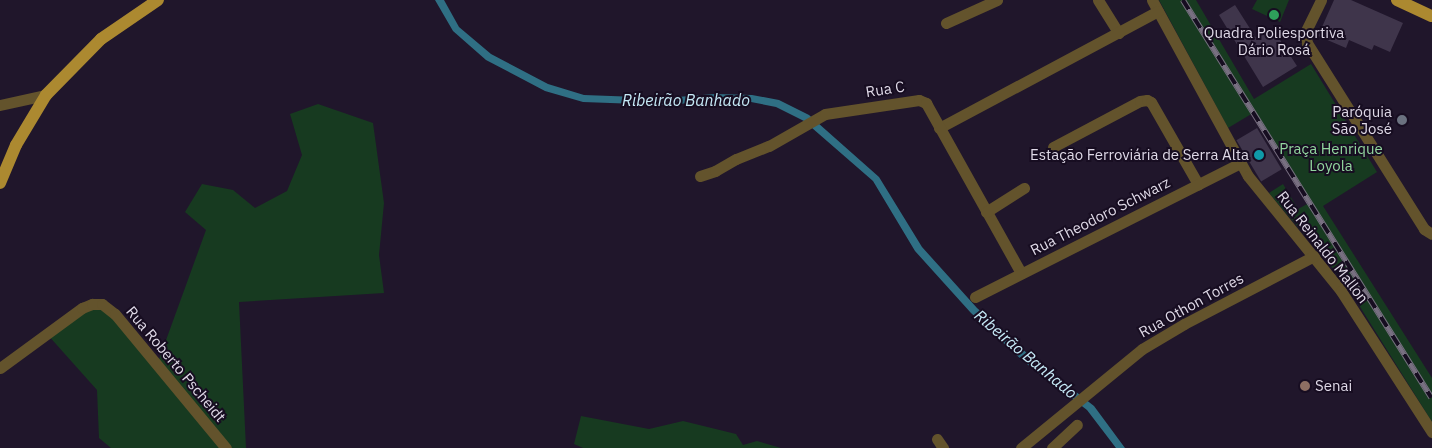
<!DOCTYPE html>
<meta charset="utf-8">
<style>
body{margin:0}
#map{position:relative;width:1432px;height:448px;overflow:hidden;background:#20162b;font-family:"IBM Plex Sans",sans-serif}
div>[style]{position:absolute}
.green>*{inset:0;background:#173a20}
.water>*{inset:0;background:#2f6f84}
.building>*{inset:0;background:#3f354b;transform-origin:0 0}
.minor>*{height:11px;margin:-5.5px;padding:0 5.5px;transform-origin:5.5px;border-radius:5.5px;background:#63532c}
.major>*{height:12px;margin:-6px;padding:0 6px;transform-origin:6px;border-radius:6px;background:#ac8930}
.rail>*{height:5.5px;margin-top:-2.75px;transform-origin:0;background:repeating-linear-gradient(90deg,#170d21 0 11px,#786f81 0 22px);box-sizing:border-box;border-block:1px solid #786f81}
.dots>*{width:14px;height:14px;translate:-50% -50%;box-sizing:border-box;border:2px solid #170d21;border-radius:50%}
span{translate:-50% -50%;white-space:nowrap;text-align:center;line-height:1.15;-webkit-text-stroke:4px #170d21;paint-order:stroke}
.poi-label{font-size:15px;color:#dfd9e7}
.right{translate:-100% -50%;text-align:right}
.left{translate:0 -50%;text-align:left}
.street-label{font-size:15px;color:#dfd9e7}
.park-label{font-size:15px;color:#92d69f}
.water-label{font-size:16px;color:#c6eaf7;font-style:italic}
</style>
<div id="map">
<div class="green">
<div style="clip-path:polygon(1159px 0,1196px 0,1254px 99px,1311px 64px,1377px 172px,1323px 206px,1432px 378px,1432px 422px,1352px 294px,1331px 266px,1269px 193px,1283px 184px,1298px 209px,1309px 203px,1253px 113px,1228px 128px)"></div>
<div style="clip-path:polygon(1257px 0,1289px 0,1280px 22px,1252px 9px)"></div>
<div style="clip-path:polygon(318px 104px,373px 123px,384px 203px,379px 255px,384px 293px,239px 302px,246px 448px,111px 448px,99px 438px,97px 390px,47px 334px,82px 308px,102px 304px,157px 365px,206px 230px,185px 212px,202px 184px,233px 190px,255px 208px,287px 191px,302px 155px,290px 114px)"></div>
<div style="clip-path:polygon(581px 416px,649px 429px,683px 421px,736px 434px,743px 445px,757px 441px,781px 448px,583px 448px,574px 444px)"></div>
</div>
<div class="water">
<div style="clip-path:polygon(435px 0,444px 0,459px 27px,491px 54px,548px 84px,584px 95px,665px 98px,715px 94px,752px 95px,779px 100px,809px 115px,879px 177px,922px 247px,977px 308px,1029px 355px,1094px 406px,1125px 448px,1116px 448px,1087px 410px,1023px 361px,971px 313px,915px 251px,873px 181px,804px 121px,776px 107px,751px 102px,715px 101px,665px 105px,583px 102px,545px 91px,486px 60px,453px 31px)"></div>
</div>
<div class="building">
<div style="clip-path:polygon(1334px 0,1351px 0,1403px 23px,1390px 52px,1374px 45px,1372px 50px,1349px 40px,1346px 48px,1318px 36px)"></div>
<div style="clip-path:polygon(1235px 5px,1256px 38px,1273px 29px,1297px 66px,1263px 87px,1219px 15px)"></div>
<div style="left:1257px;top:128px;width:48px;height:24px;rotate:59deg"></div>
</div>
<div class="minor">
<div style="left:1098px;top:0;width:39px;rotate:58deg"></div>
<div style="left:1152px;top:0;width:200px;rotate:61.4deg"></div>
<div style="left:1248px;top:176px;width:148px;rotate:51deg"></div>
<div style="left:1341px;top:291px;width:168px;rotate:57.2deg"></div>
<div style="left:1321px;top:0;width:37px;rotate:116deg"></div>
<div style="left:1305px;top:33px;width:10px;rotate:79deg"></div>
<div style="left:1307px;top:43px;width:220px;rotate:57.8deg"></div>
<div style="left:1424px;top:229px;width:9px;rotate:32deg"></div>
<div style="left:946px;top:23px;width:56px;rotate:-24.3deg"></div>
<div style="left:0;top:105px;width:47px;rotate:-12.3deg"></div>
<div style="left:939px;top:128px;width:248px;rotate:-28.1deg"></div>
<div style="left:1053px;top:147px;width:98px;rotate:-27.9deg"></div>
<div style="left:1140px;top:101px;width:7px;rotate:-8deg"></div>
<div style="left:1147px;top:100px;width:4px;rotate:27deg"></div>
<div style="left:1151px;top:102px;width:95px;rotate:60.2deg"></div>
<div style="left:700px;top:176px;width:16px;rotate:-18deg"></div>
<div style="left:715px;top:171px;width:24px;rotate:-30deg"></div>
<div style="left:736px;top:159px;width:35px;rotate:-22deg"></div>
<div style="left:769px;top:146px;width:64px;rotate:-29.7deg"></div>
<div style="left:825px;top:114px;width:95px;rotate:-8.5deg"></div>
<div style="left:919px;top:100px;width:8px;rotate:23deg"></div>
<div style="left:926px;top:103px;width:195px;rotate:60.8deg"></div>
<div style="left:986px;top:212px;width:45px;rotate:-32.3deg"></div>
<div style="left:975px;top:297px;width:297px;rotate:-26.8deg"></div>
<div style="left:0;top:368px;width:102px;rotate:-36.2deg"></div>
<div style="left:82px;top:308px;width:11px;rotate:-22deg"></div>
<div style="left:92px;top:304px;width:10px"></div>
<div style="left:102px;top:304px;width:16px;rotate:38deg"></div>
<div style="left:115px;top:314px;width:174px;rotate:50.4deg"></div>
<div style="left:937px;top:439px;width:11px;rotate:56deg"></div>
<div style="left:1021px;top:448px;width:156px;rotate:-39.3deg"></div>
<div style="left:1142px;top:349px;width:49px;rotate:-30.8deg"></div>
<div style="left:1184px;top:324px;width:147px;rotate:-27.6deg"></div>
<div style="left:1052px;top:448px;width:34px;rotate:-43deg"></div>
</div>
<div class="major">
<div style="left:1397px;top:0;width:38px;rotate:25deg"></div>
<div style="left:0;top:183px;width:41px;rotate:-67.2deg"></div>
<div style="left:16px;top:145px;width:58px;rotate:-59deg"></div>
<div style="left:46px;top:95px;width:78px;rotate:-45.5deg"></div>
<div style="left:101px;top:39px;width:69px;rotate:-34.4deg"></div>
</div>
<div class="rail">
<div style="left:1183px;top:0;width:469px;rotate:58deg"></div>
</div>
<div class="dots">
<div style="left:1274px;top:15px;background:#2e9e5b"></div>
<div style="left:1402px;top:120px;background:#6b7280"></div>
<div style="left:1259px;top:155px;background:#0f9aa8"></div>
<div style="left:1305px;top:386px;background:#8d6e63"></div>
</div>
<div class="poi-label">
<span style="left:1274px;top:41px">Quadra Poliesportiva<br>Dário Rosá</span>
<span class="right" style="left:1392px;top:120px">Paróquia<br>São José</span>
<span class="right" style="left:1249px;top:155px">Estação Ferroviária de Serra Alta</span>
<span class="left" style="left:1315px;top:386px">Senai</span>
</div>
<div class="street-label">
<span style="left:885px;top:89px;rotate:-9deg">Rua C</span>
<span style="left:1100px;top:216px;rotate:-27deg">Rua Theodoro Schwarz</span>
<span style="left:1323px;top:247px;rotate:52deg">Rua Reinaldo Mallon</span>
<span style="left:1191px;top:305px;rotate:-29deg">Rua Othon Torres</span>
<span style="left:176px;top:364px;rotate:50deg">Rua Roberto Pscheidt</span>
</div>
<div class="park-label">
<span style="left:1331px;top:157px">Praça Henrique<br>Loyola</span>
</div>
<div class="water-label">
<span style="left:686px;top:100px">Ribeirão Banhado</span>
<span style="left:1026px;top:354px;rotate:40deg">Ribeirão Banhado</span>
</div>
</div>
